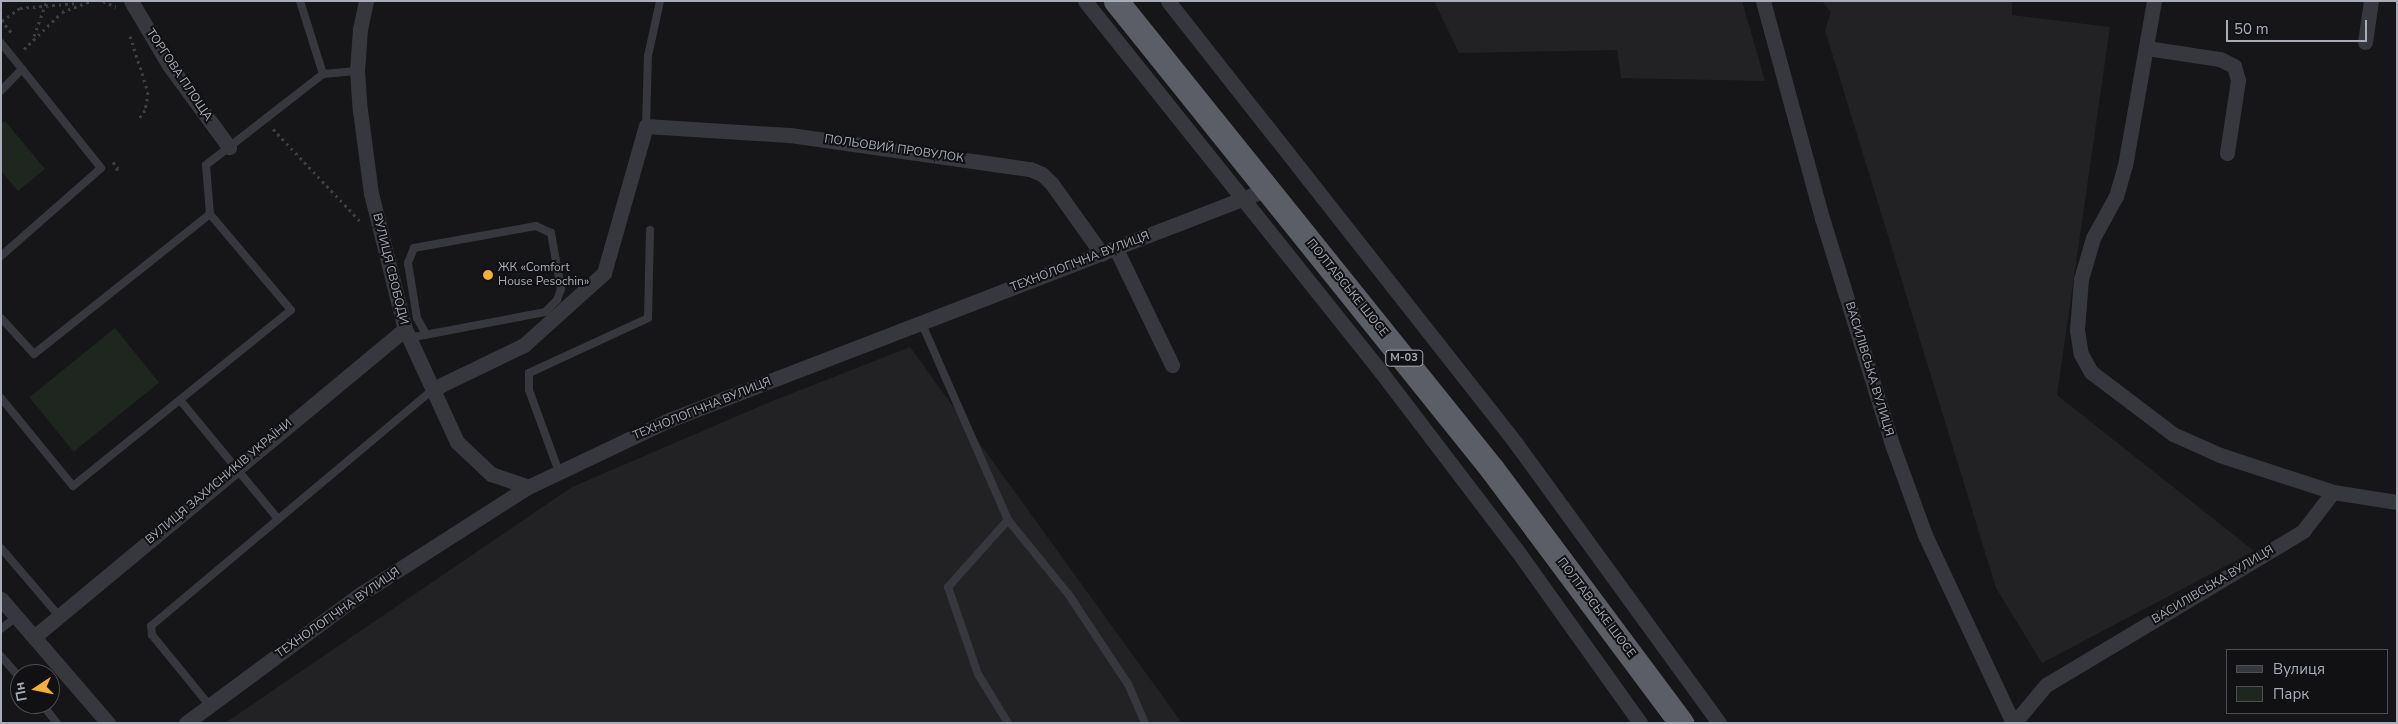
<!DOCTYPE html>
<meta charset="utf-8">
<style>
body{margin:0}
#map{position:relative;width:2398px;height:724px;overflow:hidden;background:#161618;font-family:"Nunito Sans",sans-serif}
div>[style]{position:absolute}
.built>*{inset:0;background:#222225}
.green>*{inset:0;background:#1e261f;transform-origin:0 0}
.path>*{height:3px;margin-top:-1.5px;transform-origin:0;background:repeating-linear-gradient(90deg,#3d3f44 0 2.5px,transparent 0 6.5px)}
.service>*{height:8px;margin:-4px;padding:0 4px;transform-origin:4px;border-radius:4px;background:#37383d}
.minor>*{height:15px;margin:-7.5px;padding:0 7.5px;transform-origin:7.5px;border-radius:7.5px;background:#37383d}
.trunk>*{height:25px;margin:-12.5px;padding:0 12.5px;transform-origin:12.5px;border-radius:12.5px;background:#5b5e65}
.dots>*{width:14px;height:14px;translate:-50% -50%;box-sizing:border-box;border:2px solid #111113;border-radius:50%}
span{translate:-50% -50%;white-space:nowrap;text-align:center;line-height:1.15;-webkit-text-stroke:4px #111113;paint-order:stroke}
.shield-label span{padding:1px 4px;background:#111113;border:1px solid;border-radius:4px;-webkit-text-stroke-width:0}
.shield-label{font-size:11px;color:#a8adb8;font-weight:700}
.street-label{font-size:12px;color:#a8adb8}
.poi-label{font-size:12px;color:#a8adb8}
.left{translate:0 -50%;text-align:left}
.frame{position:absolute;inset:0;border:2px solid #a8adb8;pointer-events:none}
.legend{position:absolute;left:2226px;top:649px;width:162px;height:65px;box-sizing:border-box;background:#111113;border:1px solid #4d4f55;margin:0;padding:6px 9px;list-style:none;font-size:15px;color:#a8adb8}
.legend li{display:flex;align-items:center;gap:10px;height:25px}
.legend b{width:25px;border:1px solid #4d4f55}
.north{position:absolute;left:10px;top:664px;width:50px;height:50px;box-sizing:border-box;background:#111113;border:1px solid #4d4f55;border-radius:50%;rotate:259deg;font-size:14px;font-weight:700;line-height:20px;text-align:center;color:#a8adb8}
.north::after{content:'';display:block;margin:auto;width:18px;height:22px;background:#f2b134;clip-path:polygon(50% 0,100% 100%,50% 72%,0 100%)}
.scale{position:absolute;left:2226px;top:20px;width:141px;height:22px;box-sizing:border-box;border:2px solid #a8adb8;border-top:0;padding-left:6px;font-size:15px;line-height:18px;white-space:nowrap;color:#a8adb8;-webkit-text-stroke:4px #111113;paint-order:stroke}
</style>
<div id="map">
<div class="built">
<div style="clip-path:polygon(1434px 1px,1742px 1px,1765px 81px,1621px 78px,1617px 50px,1459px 53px)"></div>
<div style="clip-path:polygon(1822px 1px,2012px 1px,2012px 15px,2110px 27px,2057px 395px,2254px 551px,2042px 663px,1996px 588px,1825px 30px,1831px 12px)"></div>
<div style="clip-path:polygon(910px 347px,1182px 723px,225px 723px,572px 487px,770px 402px)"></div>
</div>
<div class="green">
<div style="clip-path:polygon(5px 121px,45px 169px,18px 191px,1px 171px,1px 124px)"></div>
<div style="left:115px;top:328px;width:70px;height:110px;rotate:51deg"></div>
</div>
<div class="path">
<div style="left:103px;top:1px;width:14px;rotate:25deg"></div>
<div style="left:1px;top:20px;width:17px;rotate:50deg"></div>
<div style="left:2px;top:21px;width:22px;rotate:-36deg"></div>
<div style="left:20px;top:8px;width:57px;rotate:-5deg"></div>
<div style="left:34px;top:36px;width:37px;rotate:-70deg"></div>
<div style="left:130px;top:36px;width:59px;rotate:72.2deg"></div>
<div style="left:148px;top:92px;width:18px;rotate:99deg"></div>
<div style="left:145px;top:110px;width:12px;rotate:125deg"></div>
<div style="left:24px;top:49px;width:53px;rotate:-44.2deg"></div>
<div style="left:62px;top:12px;width:30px;rotate:-21deg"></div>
<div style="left:273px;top:129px;width:127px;rotate:46.6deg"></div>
<div style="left:113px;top:162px;width:8px;rotate:50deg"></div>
<div style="left:118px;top:168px;width:6px;rotate:135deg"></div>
<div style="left:13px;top:689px;width:11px;rotate:52deg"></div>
</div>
<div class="service">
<div style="left:300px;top:1px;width:77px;rotate:72.5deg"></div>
<div style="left:1px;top:43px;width:33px;rotate:51deg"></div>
<div style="left:22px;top:69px;width:30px;rotate:134deg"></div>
<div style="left:646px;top:126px;width:70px;rotate:-88.4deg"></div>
<div style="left:648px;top:56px;width:56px;rotate:-77.7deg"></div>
<div style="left:1px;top:256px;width:133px;rotate:-41.3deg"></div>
<div style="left:101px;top:168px;width:127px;rotate:-128.6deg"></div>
<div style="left:1px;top:318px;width:49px;rotate:47.5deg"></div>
<div style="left:34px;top:354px;width:225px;rotate:-38.5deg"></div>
<div style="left:922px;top:324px;width:214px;rotate:66.3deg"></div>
<div style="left:1008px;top:520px;width:97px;rotate:50.9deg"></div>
<div style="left:1069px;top:595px;width:107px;rotate:56.5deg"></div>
<div style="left:1128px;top:684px;width:43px;rotate:66.4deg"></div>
<div style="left:409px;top:338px;width:138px;rotate:-10.8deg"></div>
<div style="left:545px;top:312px;width:17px;rotate:-45deg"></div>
<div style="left:557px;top:300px;width:12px;rotate:-70deg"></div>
<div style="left:561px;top:289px;width:57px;rotate:-100.1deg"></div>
<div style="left:551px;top:233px;width:17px;rotate:-155deg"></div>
<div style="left:536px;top:226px;width:124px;rotate:169.8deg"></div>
<div style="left:414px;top:248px;width:16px;rotate:112deg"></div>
<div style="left:408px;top:263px;width:56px;rotate:80.7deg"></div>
<div style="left:417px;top:318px;width:18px;rotate:61deg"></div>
<div style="left:1px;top:398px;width:114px;rotate:50.7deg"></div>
<div style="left:73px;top:486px;width:280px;rotate:-38.9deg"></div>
<div style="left:291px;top:310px;width:126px;rotate:-130.2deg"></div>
<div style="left:210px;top:214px;width:49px;rotate:-94.7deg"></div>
<div style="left:206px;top:165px;width:148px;rotate:-37.9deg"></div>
<div style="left:323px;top:74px;width:34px;rotate:-5deg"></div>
<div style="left:180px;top:400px;width:154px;rotate:50.5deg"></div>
<div style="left:559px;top:472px;width:87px;rotate:-110.1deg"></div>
<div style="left:529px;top:390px;width:17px;rotate:-90deg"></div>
<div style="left:529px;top:373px;width:131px;rotate:-24.8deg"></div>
<div style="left:648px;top:318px;width:88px;rotate:-88.7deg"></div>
<div style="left:1008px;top:520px;width:90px;rotate:131.8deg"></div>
<div style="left:948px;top:587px;width:92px;rotate:71deg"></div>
<div style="left:978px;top:674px;width:57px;rotate:58.5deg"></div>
<div style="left:1px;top:548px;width:89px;rotate:49.5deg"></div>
<div style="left:1px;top:629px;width:19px;rotate:-39deg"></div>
<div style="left:1px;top:656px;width:29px;rotate:49deg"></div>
<div style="left:42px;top:704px;width:24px;rotate:52deg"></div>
<div style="left:210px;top:706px;width:92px;rotate:-129.2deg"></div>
<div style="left:152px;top:635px;width:9px;rotate:-96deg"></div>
<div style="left:151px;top:626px;width:368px;rotate:-40deg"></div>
</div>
<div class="minor">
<div style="left:131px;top:1px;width:74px;rotate:59.3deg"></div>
<div style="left:169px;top:65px;width:102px;rotate:53.8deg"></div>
<div style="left:366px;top:1px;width:29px;rotate:102deg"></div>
<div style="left:360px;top:29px;width:42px;rotate:94.1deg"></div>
<div style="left:357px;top:71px;width:39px;rotate:86deg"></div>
<div style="left:360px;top:110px;width:84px;rotate:82.5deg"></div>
<div style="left:371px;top:193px;width:140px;rotate:76deg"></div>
<div style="left:405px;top:329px;width:124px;rotate:65.3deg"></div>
<div style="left:457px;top:442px;width:47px;rotate:43.3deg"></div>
<div style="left:491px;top:474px;width:39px;rotate:19deg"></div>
<div style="left:1085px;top:1px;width:475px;rotate:51.4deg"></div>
<div style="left:1381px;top:372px;width:223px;rotate:52.7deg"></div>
<div style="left:1516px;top:549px;width:214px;rotate:54.5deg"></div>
<div style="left:1168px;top:1px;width:561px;rotate:51.8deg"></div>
<div style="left:1515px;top:442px;width:347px;rotate:54deg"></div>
<div style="left:1763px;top:1px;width:225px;rotate:74.8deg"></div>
<div style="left:1822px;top:218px;width:240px;rotate:72.8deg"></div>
<div style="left:1893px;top:447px;width:94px;rotate:70deg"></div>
<div style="left:1925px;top:535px;width:208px;rotate:64.9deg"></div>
<div style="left:2154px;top:1px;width:167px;rotate:100deg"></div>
<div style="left:2125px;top:165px;width:32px;rotate:106deg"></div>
<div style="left:2116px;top:196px;width:48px;rotate:118.7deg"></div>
<div style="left:2093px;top:238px;width:43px;rotate:106.3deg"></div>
<div style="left:2081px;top:279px;width:51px;rotate:94.5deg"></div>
<div style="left:2077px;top:330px;width:24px;rotate:81deg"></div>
<div style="left:2081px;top:354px;width:21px;rotate:61deg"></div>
<div style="left:2091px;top:372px;width:103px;rotate:37.1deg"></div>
<div style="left:2173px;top:434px;width:51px;rotate:24.1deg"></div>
<div style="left:2220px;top:455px;width:119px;rotate:18.1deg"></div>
<div style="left:2365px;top:42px;width:41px;rotate:-81.7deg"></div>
<div style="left:2147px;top:48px;width:74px;rotate:8.6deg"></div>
<div style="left:2220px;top:59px;width:16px;rotate:27deg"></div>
<div style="left:2234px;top:66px;width:15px;rotate:74deg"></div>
<div style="left:2238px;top:80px;width:74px;rotate:98.6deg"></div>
<div style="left:1116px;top:249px;width:129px;rotate:64.2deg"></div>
<div style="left:433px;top:389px;width:101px;rotate:-25.8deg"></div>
<div style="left:524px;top:345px;width:108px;rotate:-42deg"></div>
<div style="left:604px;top:273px;width:153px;rotate:-74.1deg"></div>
<div style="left:646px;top:126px;width:144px;rotate:3.6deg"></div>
<div style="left:790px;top:135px;width:242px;rotate:8.1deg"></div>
<div style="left:1030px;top:169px;width:13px;rotate:23deg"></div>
<div style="left:1042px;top:174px;width:14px;rotate:45deg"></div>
<div style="left:1052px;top:184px;width:86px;rotate:54.5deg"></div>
<div style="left:1px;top:599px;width:164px;rotate:49.2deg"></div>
<div style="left:34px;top:637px;width:482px;rotate:-39.7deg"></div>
<div style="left:186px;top:723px;width:219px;rotate:-36.5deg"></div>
<div style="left:362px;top:593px;width:197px;rotate:-32.6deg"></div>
<div style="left:528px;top:487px;width:156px;rotate:-25.4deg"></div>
<div style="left:669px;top:420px;width:642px;rotate:-21.09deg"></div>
<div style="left:2014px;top:723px;width:50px;rotate:-49.9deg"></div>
<div style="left:2046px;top:685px;width:300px;rotate:-30.9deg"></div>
<div style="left:2303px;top:531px;width:49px;rotate:-52.4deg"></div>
<div style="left:2333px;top:492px;width:65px;rotate:8.9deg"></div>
</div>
<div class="trunk">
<div style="left:1116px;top:1px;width:600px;rotate:51.22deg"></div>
<div style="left:1492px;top:469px;width:317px;rotate:53.3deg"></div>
</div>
<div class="dots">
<div style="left:488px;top:275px;background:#f2b134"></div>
</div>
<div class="shield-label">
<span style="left:1404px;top:358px">М-03</span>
</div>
<div class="street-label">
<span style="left:179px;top:75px;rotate:56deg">ТОРГОВА ПЛОЩА</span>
<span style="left:894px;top:149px;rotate:8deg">ПОЛЬОВИЙ ПРОВУЛОК</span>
<span style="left:1080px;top:262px;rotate:-21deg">ТЕХНОЛОГІЧНА ВУЛИЦЯ</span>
<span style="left:390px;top:269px;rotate:76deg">ВУЛИЦЯ СВОБОДИ</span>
<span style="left:1347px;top:288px;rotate:51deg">ПОЛТАВСЬКЕ ШОСЕ</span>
<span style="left:1869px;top:369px;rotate:73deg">ВАСИЛІВСЬКА ВУЛИЦЯ</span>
<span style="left:702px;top:409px;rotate:-22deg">ТЕХНОЛОГІЧНА ВУЛИЦЯ</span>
<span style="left:219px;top:482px;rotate:-40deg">ВУЛИЦЯ ЗАХИСНИКІВ УКРАЇНИ</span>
<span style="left:2213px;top:585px;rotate:-31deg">ВАСИЛІВСЬКА ВУЛИЦЯ</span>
<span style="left:1596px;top:608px;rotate:53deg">ПОЛТАВСЬКЕ ШОСЕ</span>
<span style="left:338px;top:613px;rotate:-35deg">ТЕХНОЛОГІЧНА ВУЛИЦЯ</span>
</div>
<div class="poi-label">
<span class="left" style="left:498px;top:275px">ЖК «Comfort<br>House Pesochin»</span>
</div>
<div class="frame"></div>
<ul class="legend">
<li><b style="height:6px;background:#37383d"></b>Вулиця</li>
<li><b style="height:14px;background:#1e261f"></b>Парк</li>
</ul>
<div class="north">Пн</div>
<div class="scale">50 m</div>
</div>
